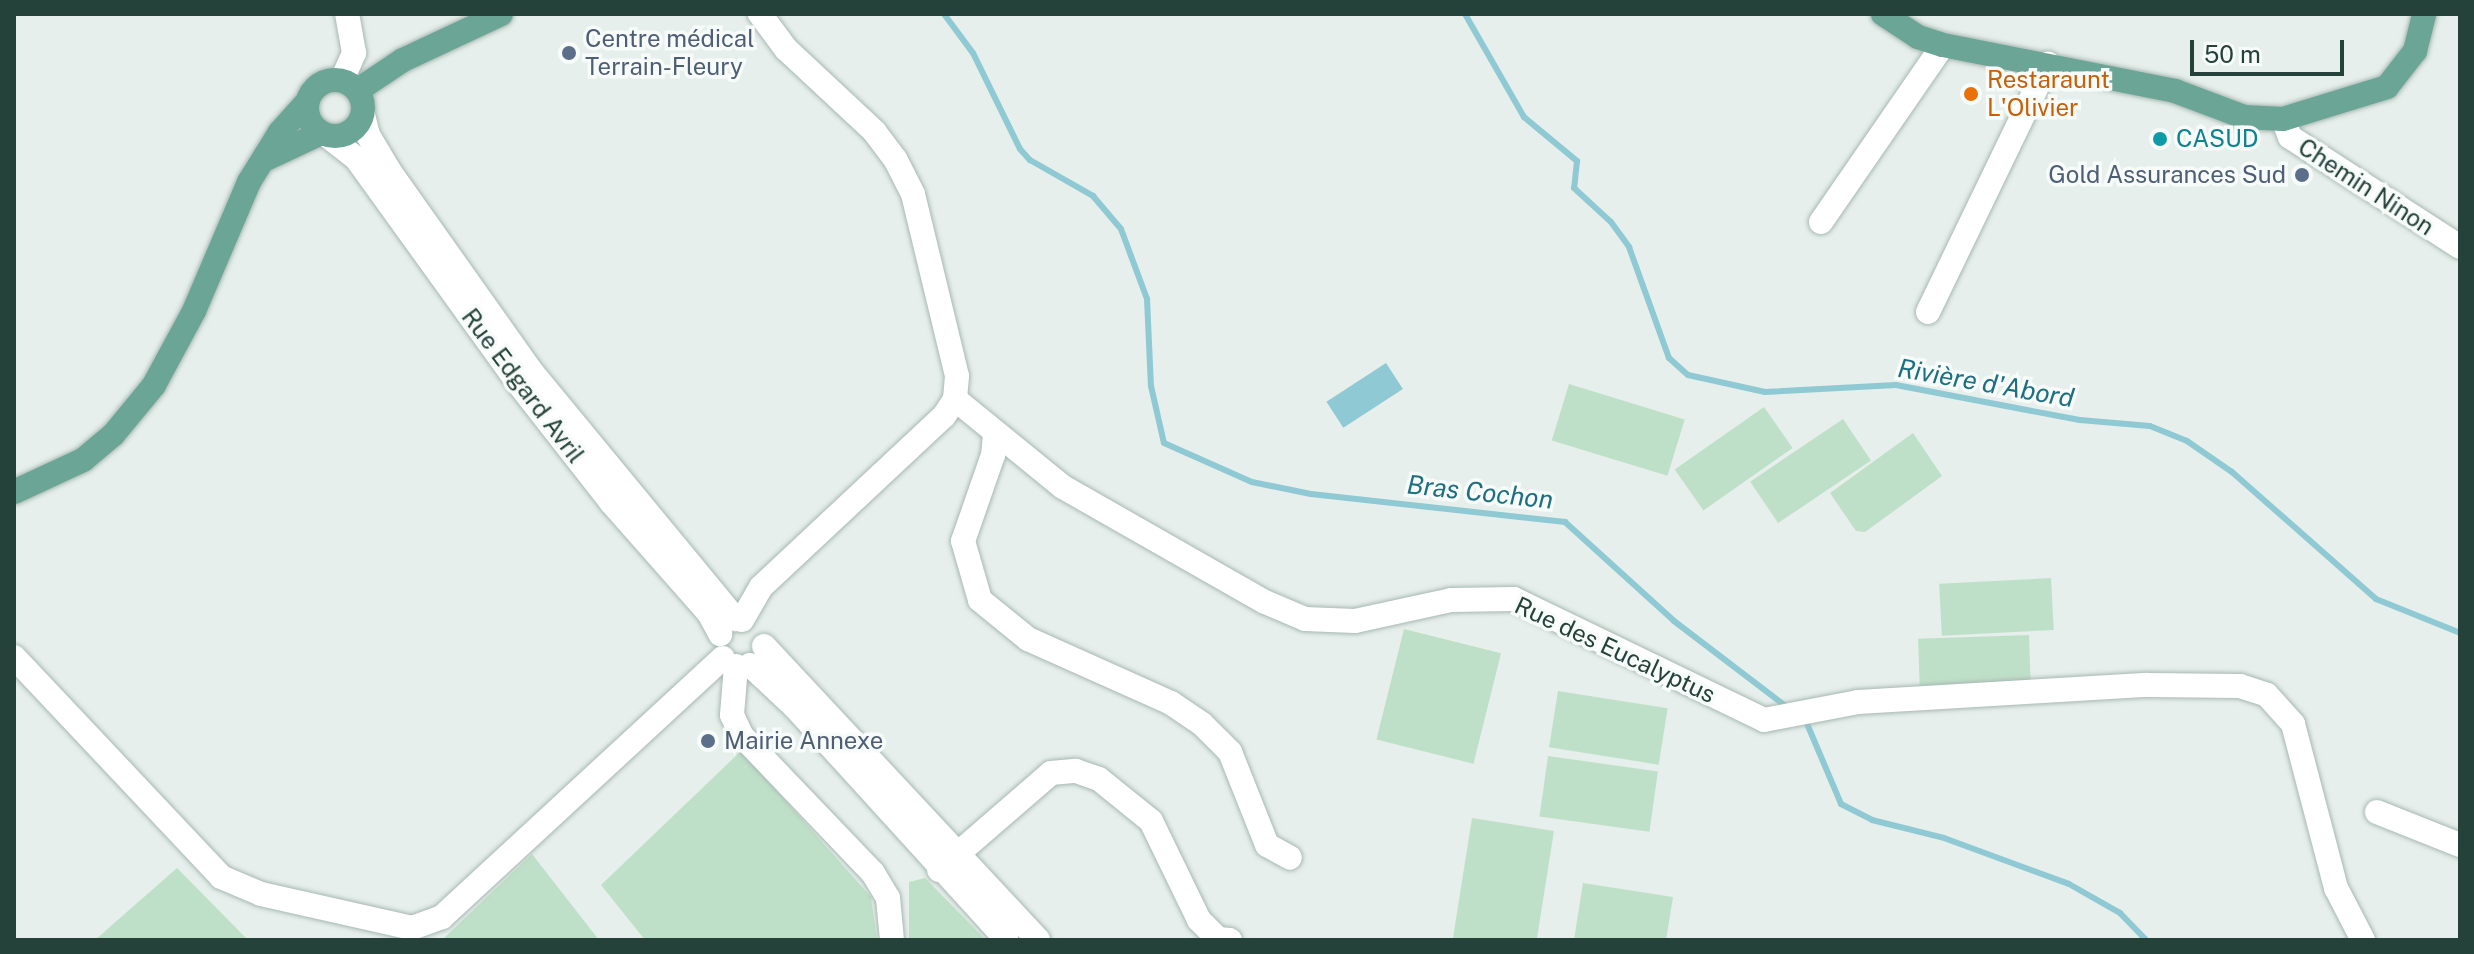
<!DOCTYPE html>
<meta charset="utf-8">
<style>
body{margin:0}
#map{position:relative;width:2474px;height:954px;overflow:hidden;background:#e6efeb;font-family:"Public Sans",sans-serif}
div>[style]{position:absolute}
.green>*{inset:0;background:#bfe0c8;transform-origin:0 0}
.water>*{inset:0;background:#8ec9d4;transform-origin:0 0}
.stream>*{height:6px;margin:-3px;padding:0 3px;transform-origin:3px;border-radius:3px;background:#8ec9d4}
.roads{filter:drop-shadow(0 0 2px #a8b8b2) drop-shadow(0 0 2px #a8b8b2)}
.minor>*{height:24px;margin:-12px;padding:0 12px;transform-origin:12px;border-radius:12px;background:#fff}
.major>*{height:24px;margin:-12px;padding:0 12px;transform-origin:12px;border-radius:12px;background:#6aa596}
.major>.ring{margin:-12px;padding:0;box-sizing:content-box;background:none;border:24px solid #6aa596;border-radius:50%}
.dots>*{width:22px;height:22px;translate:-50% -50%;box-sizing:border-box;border:4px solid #f7fbf9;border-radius:50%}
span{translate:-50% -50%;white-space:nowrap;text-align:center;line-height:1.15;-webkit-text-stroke:7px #f7fbf9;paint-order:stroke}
.service-label{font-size:24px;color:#4e5e75}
.left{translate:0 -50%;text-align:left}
.right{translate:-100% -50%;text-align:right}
.food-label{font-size:24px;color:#c56008}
.culture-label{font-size:24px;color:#0d838f}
.street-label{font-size:24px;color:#24423a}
.water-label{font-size:26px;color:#1c6f80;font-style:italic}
.frame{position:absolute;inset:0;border:16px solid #24423a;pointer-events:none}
.scale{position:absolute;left:2190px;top:40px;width:154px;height:36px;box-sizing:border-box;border:4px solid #24423a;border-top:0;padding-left:10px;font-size:24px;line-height:28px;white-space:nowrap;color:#24423a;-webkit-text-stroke:6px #f7fbf9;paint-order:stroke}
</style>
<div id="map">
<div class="green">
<div style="left:1569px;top:384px;width:121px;height:59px;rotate:17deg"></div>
<div style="left:1764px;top:407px;width:50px;height:109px;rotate:55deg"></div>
<div style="left:1843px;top:419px;width:50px;height:112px;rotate:56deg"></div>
<div style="clip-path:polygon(1913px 433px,1942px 476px,1865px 532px,1856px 531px,1830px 493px)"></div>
<div style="left:2051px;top:578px;width:52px;height:112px;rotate:87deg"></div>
<div style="left:1404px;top:629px;width:100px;height:114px;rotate:14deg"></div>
<div style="left:2029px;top:635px;width:51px;height:111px;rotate:88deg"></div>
<div style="left:1558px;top:691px;width:111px;height:57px;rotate:9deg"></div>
<div style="clip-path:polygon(741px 751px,871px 897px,877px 940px,645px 940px,601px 885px)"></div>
<div style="left:1548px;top:756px;width:111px;height:61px;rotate:8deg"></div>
<div style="left:1472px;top:818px;width:83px;height:123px;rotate:9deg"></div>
<div style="clip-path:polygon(532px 854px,599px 940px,442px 940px)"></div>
<div style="clip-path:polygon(177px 868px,248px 940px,95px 940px)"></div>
<div style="clip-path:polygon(925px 878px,986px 940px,909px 940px,909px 882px)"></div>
<div style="clip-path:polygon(1583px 883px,1673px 897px,1666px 940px,1574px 940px)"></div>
</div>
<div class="water">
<div style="left:1386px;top:363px;width:31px;height:71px;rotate:57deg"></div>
</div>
<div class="stream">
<div style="left:944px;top:14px;width:49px;rotate:53.4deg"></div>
<div style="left:973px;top:53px;width:107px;rotate:63.9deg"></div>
<div style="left:1020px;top:149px;width:15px;rotate:48deg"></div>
<div style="left:1030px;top:160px;width:73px;rotate:29.7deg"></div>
<div style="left:1093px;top:196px;width:43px;rotate:49.7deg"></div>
<div style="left:1121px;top:229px;width:75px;rotate:69.6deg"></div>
<div style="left:1147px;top:299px;width:87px;rotate:87.4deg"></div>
<div style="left:1151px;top:386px;width:58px;rotate:77.2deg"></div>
<div style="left:1164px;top:443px;width:96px;rotate:23.9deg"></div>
<div style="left:1252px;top:482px;width:60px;rotate:11.5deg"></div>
<div style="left:1311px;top:494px;width:256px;rotate:6.3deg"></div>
<div style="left:1565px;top:522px;width:147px;rotate:42.2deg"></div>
<div style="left:1674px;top:621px;width:143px;rotate:37.3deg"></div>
<div style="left:1465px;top:14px;width:119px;rotate:60.2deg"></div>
<div style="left:1524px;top:117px;width:69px;rotate:39.7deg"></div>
<div style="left:1577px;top:161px;width:27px;rotate:96deg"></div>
<div style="left:1574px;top:188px;width:50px;rotate:42.6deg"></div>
<div style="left:1611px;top:222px;width:31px;rotate:54deg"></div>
<div style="left:1629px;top:247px;width:118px;rotate:70.2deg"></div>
<div style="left:1669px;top:358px;width:25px;rotate:42deg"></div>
<div style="left:1688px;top:375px;width:79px;rotate:12.4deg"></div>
<div style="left:1765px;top:392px;width:131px;rotate:-3.1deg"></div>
<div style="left:1896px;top:385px;width:187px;rotate:10.8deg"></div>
<div style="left:2080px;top:420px;width:70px;rotate:4.9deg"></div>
<div style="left:2150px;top:426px;width:40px;rotate:22deg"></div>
<div style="left:2187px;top:441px;width:55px;rotate:34.6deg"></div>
<div style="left:2232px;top:472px;width:192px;rotate:41.4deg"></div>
<div style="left:2376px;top:599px;width:91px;rotate:22deg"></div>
<div style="left:1805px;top:719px;width:92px;rotate:67deg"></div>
<div style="left:1841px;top:804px;width:35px;rotate:27deg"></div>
<div style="left:1872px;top:820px;width:74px;rotate:14deg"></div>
<div style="left:1944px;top:838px;width:133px;rotate:20.2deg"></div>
<div style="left:2069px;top:884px;width:59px;rotate:29.6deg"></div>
<div style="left:2120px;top:913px;width:37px;rotate:46deg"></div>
</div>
<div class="roads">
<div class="minor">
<div style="left:342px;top:80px;width:30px;rotate:-66deg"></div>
<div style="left:354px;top:53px;width:40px;rotate:-100deg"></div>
<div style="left:363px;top:115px;width:21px;rotate:76deg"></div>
<div style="left:368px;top:135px;width:43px;rotate:59.3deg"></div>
<div style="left:390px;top:172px;width:242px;rotate:54.7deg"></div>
<div style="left:530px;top:370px;width:323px;rotate:50.5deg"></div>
<div style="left:2283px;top:119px;width:19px;rotate:69deg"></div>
<div style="left:2290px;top:137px;width:202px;rotate:32.9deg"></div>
<div style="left:329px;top:137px;width:34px;rotate:38deg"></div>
<div style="left:356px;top:158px;width:277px;rotate:54.2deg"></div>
<div style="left:518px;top:383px;width:151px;rotate:52deg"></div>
<div style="left:611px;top:502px;width:148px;rotate:48.6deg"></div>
<div style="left:709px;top:613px;width:24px;rotate:62deg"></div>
<div style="left:1821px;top:222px;width:215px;rotate:-55.4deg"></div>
<div style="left:1928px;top:312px;width:276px;rotate:-64.2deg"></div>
<div style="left:955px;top:399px;width:139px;rotate:39.2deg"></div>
<div style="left:1063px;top:487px;width:232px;rotate:29.7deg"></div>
<div style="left:1265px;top:602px;width:43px;rotate:23deg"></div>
<div style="left:1305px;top:619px;width:50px;rotate:2.3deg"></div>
<div style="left:1355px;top:621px;width:98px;rotate:-12.3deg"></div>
<div style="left:1451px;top:600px;width:63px;rotate:-0.9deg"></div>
<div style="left:1514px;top:599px;width:278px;rotate:25.8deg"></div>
<div style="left:1764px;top:720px;width:96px;rotate:-10.8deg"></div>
<div style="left:1858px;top:702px;width:290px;rotate:-3.4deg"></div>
<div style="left:2148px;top:685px;width:92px;rotate:0.6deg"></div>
<div style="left:2240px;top:686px;width:28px;rotate:18deg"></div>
<div style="left:2267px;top:695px;width:39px;rotate:48deg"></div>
<div style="left:2293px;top:724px;width:170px;rotate:75.3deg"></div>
<div style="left:2336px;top:888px;width:59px;rotate:62.6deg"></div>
<div style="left:995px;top:434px;width:21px;rotate:95deg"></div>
<div style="left:993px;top:455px;width:91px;rotate:109.2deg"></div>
<div style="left:963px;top:541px;width:61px;rotate:73.9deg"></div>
<div style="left:980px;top:600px;width:62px;rotate:39.1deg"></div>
<div style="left:1028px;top:639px;width:157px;rotate:24.1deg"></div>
<div style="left:1171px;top:703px;width:37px;rotate:34deg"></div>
<div style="left:1202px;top:724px;width:40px;rotate:45deg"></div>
<div style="left:1230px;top:752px;width:100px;rotate:68.3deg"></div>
<div style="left:1267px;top:845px;width:26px;rotate:29deg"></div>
<div style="left:742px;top:620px;width:38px;rotate:-60deg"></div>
<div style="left:761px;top:587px;width:250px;rotate:-43.1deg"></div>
<div style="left:944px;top:416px;width:20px;rotate:-57deg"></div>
<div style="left:955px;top:399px;width:23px;rotate:-85deg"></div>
<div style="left:957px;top:376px;width:187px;rotate:-103.6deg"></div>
<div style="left:913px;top:194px;width:39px;rotate:-117deg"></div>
<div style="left:895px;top:159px;width:34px;rotate:-127deg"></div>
<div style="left:875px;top:132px;width:122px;rotate:-137deg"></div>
<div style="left:786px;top:49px;width:44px;rotate:-126.6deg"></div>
<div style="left:764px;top:646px;width:402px;rotate:47deg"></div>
<div style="left:14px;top:657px;width:302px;rotate:46.7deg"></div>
<div style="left:221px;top:877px;width:43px;rotate:23deg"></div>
<div style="left:261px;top:894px;width:155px;rotate:12.7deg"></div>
<div style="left:412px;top:928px;width:32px;rotate:-20deg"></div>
<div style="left:442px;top:917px;width:382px;rotate:-42.7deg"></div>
<div style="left:750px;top:665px;width:60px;rotate:43deg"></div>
<div style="left:794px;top:706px;width:316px;rotate:47.7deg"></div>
<div style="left:736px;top:666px;width:49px;rotate:94.7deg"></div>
<div style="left:732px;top:715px;width:23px;rotate:65deg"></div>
<div style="left:742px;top:736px;width:190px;rotate:46.3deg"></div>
<div style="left:873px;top:873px;width:29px;rotate:59deg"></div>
<div style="left:888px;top:898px;width:42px;rotate:84.6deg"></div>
<div style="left:2377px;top:812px;width:89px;rotate:21.7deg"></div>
<div style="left:939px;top:870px;width:148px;rotate:-40.9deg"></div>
<div style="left:1051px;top:773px;width:25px;rotate:-5deg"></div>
<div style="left:1076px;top:771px;width:24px;rotate:19deg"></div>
<div style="left:1099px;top:779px;width:67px;rotate:38.9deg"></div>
<div style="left:1151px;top:821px;width:110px;rotate:64.1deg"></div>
<div style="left:1199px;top:920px;width:27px;rotate:45deg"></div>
<div style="left:1218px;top:939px;width:12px;rotate:5deg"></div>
</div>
<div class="major">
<div style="left:1883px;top:14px;width:42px;rotate:33.3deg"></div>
<div style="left:1918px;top:37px;width:26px;rotate:18deg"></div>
<div style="left:1943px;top:45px;width:237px;rotate:11.2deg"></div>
<div style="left:2175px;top:91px;width:74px;rotate:20.6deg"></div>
<div style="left:2244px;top:117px;width:39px;rotate:3deg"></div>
<div style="left:2283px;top:119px;width:109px;rotate:-17.1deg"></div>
<div style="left:2387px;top:87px;width:46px;rotate:-52.1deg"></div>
<div style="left:2415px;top:51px;width:38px;rotate:-76deg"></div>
<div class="ring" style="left:307px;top:80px;width:32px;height:32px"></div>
<div style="left:358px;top:90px;width:54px;rotate:-33.7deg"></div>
<div style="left:403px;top:60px;width:108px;rotate:-25.1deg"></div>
<div style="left:264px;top:160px;width:63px;rotate:-25.3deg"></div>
<div style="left:14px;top:492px;width:76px;rotate:-24.9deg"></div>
<div style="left:83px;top:460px;width:39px;rotate:-40deg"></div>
<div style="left:113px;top:435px;width:65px;rotate:-50.6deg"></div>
<div style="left:154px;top:385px;width:84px;rotate:-61.6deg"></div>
<div style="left:194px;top:311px;width:140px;rotate:-66.9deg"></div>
<div style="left:249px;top:182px;width:59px;rotate:-58.2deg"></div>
<div style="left:280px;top:132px;width:40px;rotate:-48deg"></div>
</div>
</div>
<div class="dots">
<div style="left:569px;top:53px;background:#5c6f8a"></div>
<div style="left:1971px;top:94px;background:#e8710a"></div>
<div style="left:2160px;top:139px;background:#0f9aa8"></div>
<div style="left:2302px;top:175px;background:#5c6f8a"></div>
<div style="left:708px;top:741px;background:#5c6f8a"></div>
</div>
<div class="service-label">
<span class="left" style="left:585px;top:53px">Centre médical<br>Terrain-Fleury</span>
<span class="right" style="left:2286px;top:175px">Gold Assurances Sud</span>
<span class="left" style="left:724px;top:741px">Mairie Annexe</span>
</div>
<div class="food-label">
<span class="left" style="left:1987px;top:94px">Restaraunt<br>L'Olivier</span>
</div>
<div class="culture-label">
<span class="left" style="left:2176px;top:139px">CASUD</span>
</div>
<div class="street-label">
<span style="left:2366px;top:187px;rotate:33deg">Chemin Ninon</span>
<span style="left:523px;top:386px;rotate:53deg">Rue Edgard Avril</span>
<span style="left:1615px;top:650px;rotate:25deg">Rue des Eucalyptus</span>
</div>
<div class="water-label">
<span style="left:1986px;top:383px;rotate:10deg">Rivière d'Abord</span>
<span style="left:1480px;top:492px;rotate:6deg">Bras Cochon</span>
</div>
<div class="frame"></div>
<div class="scale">50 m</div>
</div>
